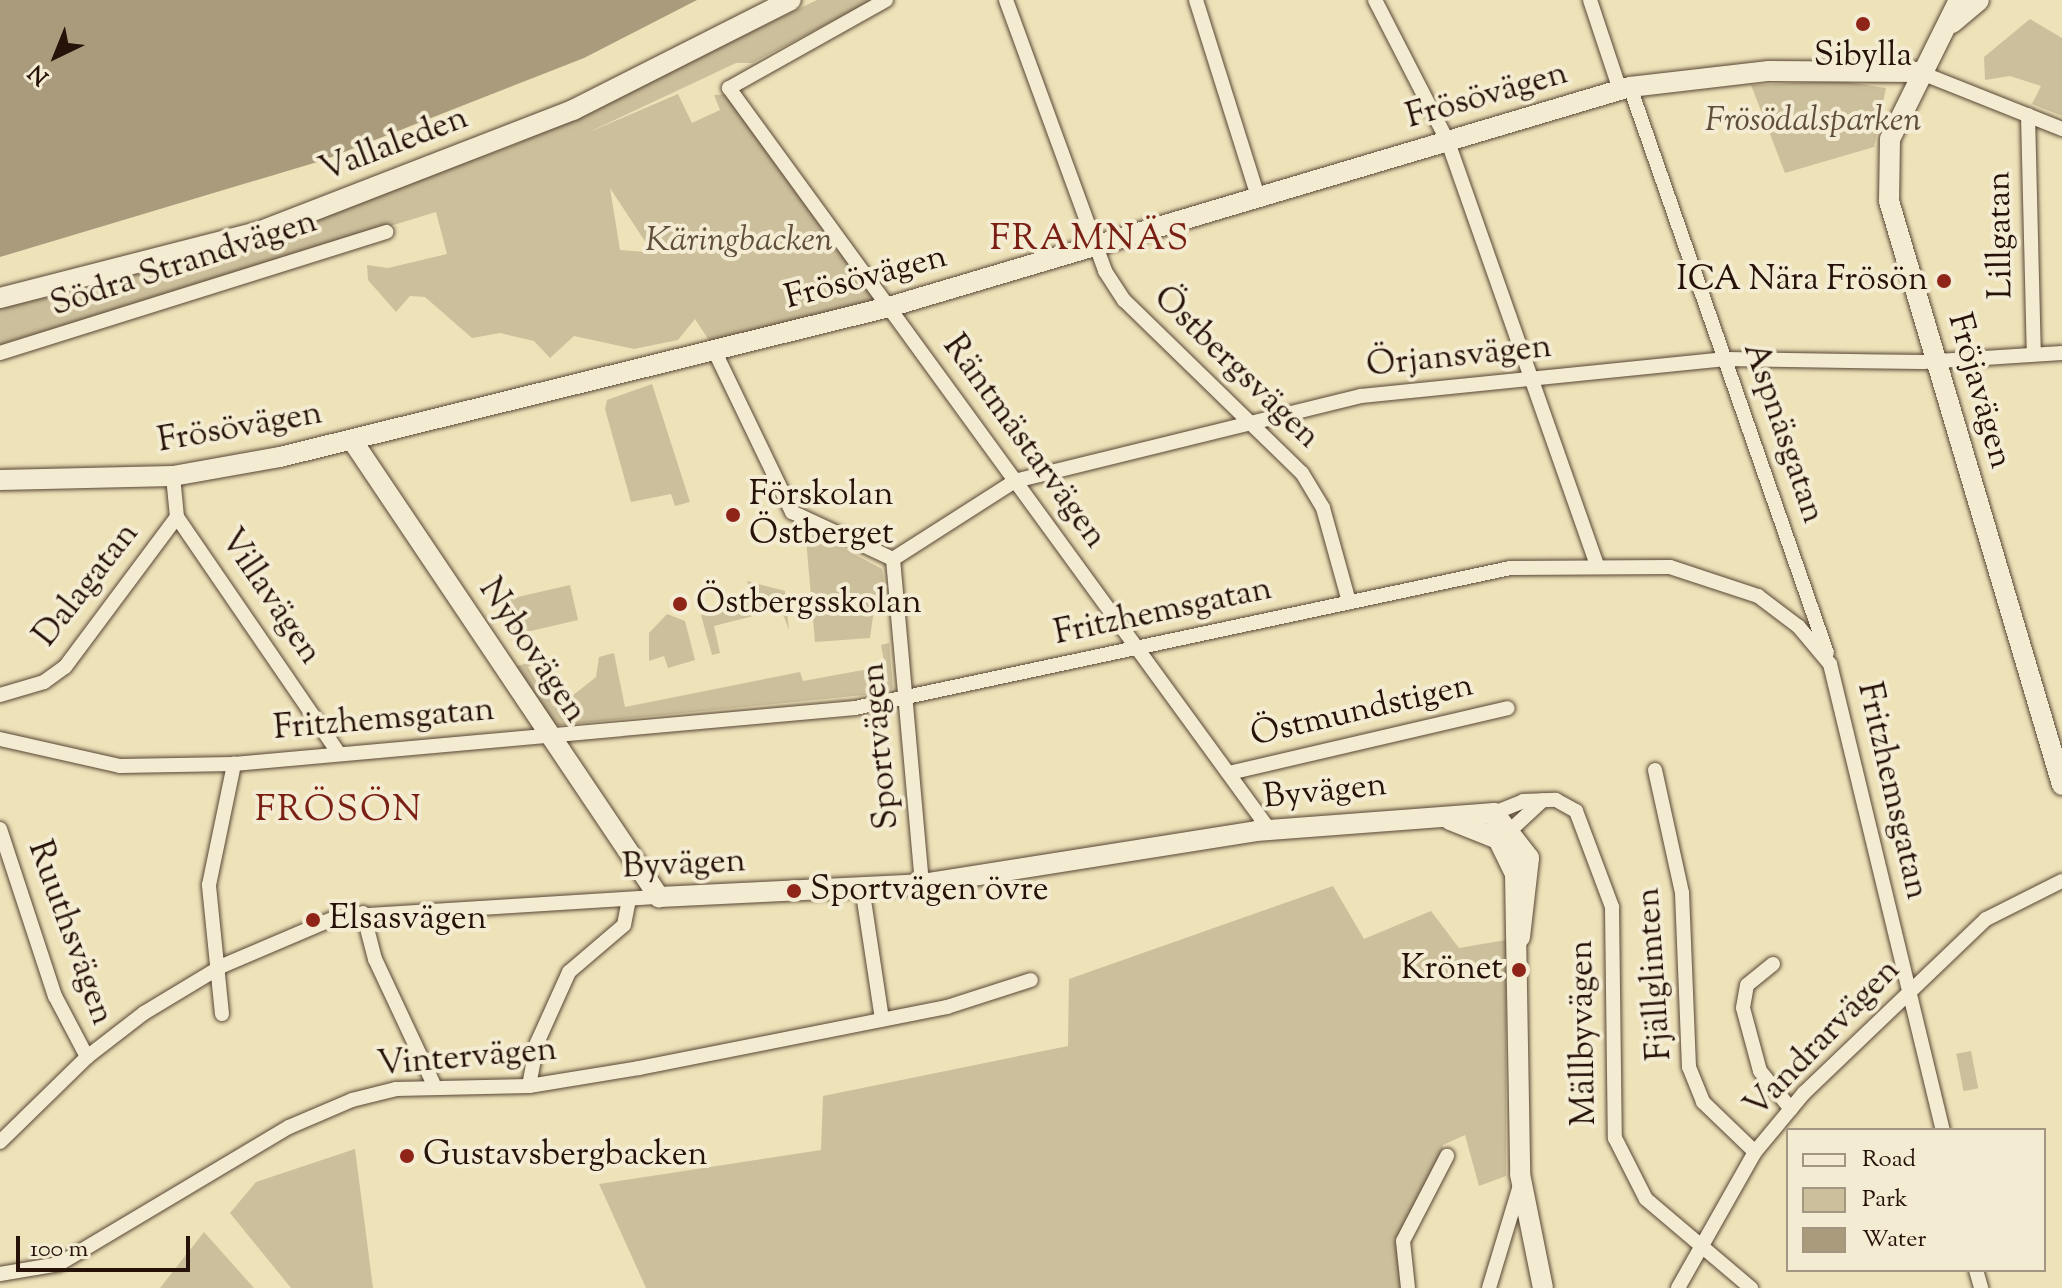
<!DOCTYPE html>
<meta charset="utf-8">
<style>
body{margin:0}
#map{position:relative;width:2062px;height:1288px;overflow:hidden;background:#eee2b9;font-family:"Sorts Mill Goudy",serif}
div>[style]{position:absolute}
.green>*{inset:0;background:#ccbf9b;transform-origin:0 0}
.water>*{inset:0;background:#aa9b7d}
.roads{filter:drop-shadow(0 0 2px #584635) drop-shadow(0 0 2px #584635)}
.street>*{height:14px;margin:-7px;padding:0 7px;transform-origin:7px;border-radius:7px;background:#f4ecd2}
.secondary>*{height:20px;margin:-10px;padding:0 10px;transform-origin:10px;border-radius:10px;background:#f4ecd2}
.dots>*{width:22px;height:22px;translate:-50% -50%;box-sizing:border-box;border:4px solid #f4ecd2;border-radius:50%}
span{translate:-50% -50%;white-space:nowrap;text-align:center;line-height:1.15;-webkit-text-stroke:8px #f4ecd2;paint-order:stroke}
.poi-label{font-size:34px;color:#261209}
.right{translate:-100% -50%;text-align:right}
.left{translate:0 -50%;text-align:left}
.street-label{font-size:34px;color:#261209}
.park-label{font-size:34px;color:#604f3c;font-style:italic}
.neighbourhood-label{font-size:36px;color:#7a1f14;letter-spacing:2px}
.legend{position:absolute;left:1786px;top:1128px;width:260px;height:144px;box-sizing:border-box;background:#f4ecd2;border:2px solid #a29582;margin:0;padding:10px 14px;list-style:none;font-size:24px;color:#261209}
.legend li{display:flex;align-items:center;gap:16px;height:40px}
.legend b{width:40px;border:2px solid #a29582}
.north{position:absolute;left:16px;top:16px;width:80px;height:80px;-webkit-text-stroke:6px #f4ecd2;paint-order:stroke;rotate:223deg;font-size:22px;font-weight:700;line-height:32px;text-align:center;color:#261209}
.north::after{content:'';display:block;margin:auto;width:28px;height:36px;background:#261209;clip-path:polygon(50% 0,100% 100%,50% 72%,0 100%)}
.scale{position:absolute;left:16px;top:1236px;width:174px;height:36px;box-sizing:border-box;border:4px solid #261209;border-top:0;padding-left:10px;font-size:24px;line-height:28px;white-space:nowrap;color:#261209;-webkit-text-stroke:6px #f4ecd2;paint-order:stroke}
</style>
<div id="map">
<div class="green">
<div style="clip-path:polygon(evenodd,817px 0,873px 0,752px 63px,736px 63px,587px 133px,678px 94px,692px 123px,720px 110px,714px 95px,730px 94px,881px 303px,712px 345px,695px 319px,678px 340px,634px 349px,574px 336px,550px 358px,534px 341px,500px 333px,472px 338px,425px 297px,410px 296px,396px 312px,368px 280px,367px 265px,388px 268px,447px 254px,436px 212px,0 345px,0 306px,259px 238px,516px 144px,817px 0,610px 188px,650px 249px,646px 252px,620px 250px,610px 188px)"></div>
<div style="clip-path:polygon(2030px 19px,2062px 38px,2062px 116px,2032px 104px,2041px 86px,2010px 76px,1985px 80px,1984px 57px)"></div>
<div style="clip-path:polygon(1841px 81px,1886px 88px,1874px 147px,1785px 173px,1751px 85px)"></div>
<div style="clip-path:polygon(652px 384px,690px 502px,675px 506px,671px 494px,631px 502px,605px 409px,607px 400px)"></div>
<div style="clip-path:polygon(805px 528px,882px 569px,886px 593px,876px 595px,870px 638px,815px 642px)"></div>
<div style="clip-path:polygon(747px 581px,785px 591px,789px 630px,781px 609px,714px 626px,720px 653px,712px 655px,701px 615px,752px 600px)"></div>
<div style="left:570px;top:585px;width:36px;height:65px;rotate:77deg"></div>
<div style="clip-path:polygon(667px 614px,685px 621px,695px 660px,668px 668px,664px 656px,649px 661px,649px 633px)"></div>
<div style="clip-path:polygon(889px 643px,893px 688px,885px 693px,562px 725px,552px 725px,513px 667px,536px 661px,528px 667px,541px 689px,572px 696px,596px 677px,599px 657px,614px 653px,625px 707px,800px 672px,803px 681px,885px 666px,881px 645px)"></div>
<div style="clip-path:polygon(1333px 886px,1364px 939px,1431px 911px,1459px 948px,1506px 940px,1506px 1176px,1479px 1186px,1465px 1135px,1443px 1145px,1439px 1183px,1406px 1252px,1410px 1288px,646px 1288px,599px 1184px,821px 1150px,823px 1096px,1068px 1046px,1069px 979px)"></div>
<div style="left:1971px;top:1051px;width:38px;height:15px;rotate:79deg"></div>
<div style="clip-path:polygon(355px 1149px,373px 1288px,291px 1288px,230px 1213px,256px 1182px)"></div>
<div style="clip-path:polygon(204px 1232px,254px 1288px,160px 1288px)"></div>
</div>
<div class="water">
<div style="clip-path:polygon(0 0,697px 0,584px 58px,324px 160px,0 257px)"></div>
</div>
<div class="roads">
<div class="street">
<div style="left:886px;top:0;width:180px;rotate:150.7deg"></div>
<div style="left:729px;top:88px;width:920px;rotate:53.93deg"></div>
<div style="left:1006px;top:0;width:289px;rotate:69.9deg"></div>
<div style="left:1105px;top:271px;width:35px;rotate:57deg"></div>
<div style="left:1124px;top:300px;width:248px;rotate:44.2deg"></div>
<div style="left:1302px;top:473px;width:41px;rotate:59deg"></div>
<div style="left:1323px;top:508px;width:98px;rotate:74.5deg"></div>
<div style="left:1196px;top:0;width:207px;rotate:72.5deg"></div>
<div style="left:1375px;top:0;width:160px;rotate:62.8deg"></div>
<div style="left:1448px;top:142px;width:448px;rotate:70.6deg"></div>
<div style="left:1590px;top:0;width:95px;rotate:71.6deg"></div>
<div style="left:1919px;top:72px;width:154px;rotate:21.7deg"></div>
<div style="left:1630px;top:87px;width:599px;rotate:70.81deg"></div>
<div style="left:2028px;top:115px;width:239px;rotate:88.6deg"></div>
<div style="left:715px;top:352px;width:178px;rotate:64.3deg"></div>
<div style="left:792px;top:512px;width:111px;rotate:25deg"></div>
<div style="left:893px;top:559px;width:326px;rotate:84.9deg"></div>
<div style="left:0;top:353px;width:405px;rotate:-17.4deg"></div>
<div style="left:177px;top:517px;width:285px;rotate:55.6deg"></div>
<div style="left:893px;top:559px;width:145px;rotate:-32.6deg"></div>
<div style="left:1015px;top:481px;width:356px;rotate:-13.8deg"></div>
<div style="left:1361px;top:396px;width:367px;rotate:-5.8deg"></div>
<div style="left:1726px;top:359px;width:197px;rotate:0.9deg"></div>
<div style="left:1923px;top:362px;width:139px;rotate:-3.7deg"></div>
<div style="left:0;top:695px;width:46px;rotate:-16.5deg"></div>
<div style="left:44px;top:682px;width:26px;rotate:-36deg"></div>
<div style="left:65px;top:667px;width:187px;rotate:-53.3deg"></div>
<div style="left:177px;top:517px;width:41px;rotate:-95.6deg"></div>
<div style="left:0;top:739px;width:123px;rotate:12.7deg"></div>
<div style="left:120px;top:766px;width:114px;rotate:-1deg"></div>
<div style="left:234px;top:764px;width:624px;rotate:-5.15deg"></div>
<div style="left:855px;top:708px;width:670px;rotate:-12.06deg"></div>
<div style="left:1510px;top:568px;width:160px;rotate:-0.4deg"></div>
<div style="left:1670px;top:567px;width:93px;rotate:18.2deg"></div>
<div style="left:1758px;top:596px;width:51px;rotate:37.1deg"></div>
<div style="left:1799px;top:627px;width:48px;rotate:50deg"></div>
<div style="left:1830px;top:664px;width:480px;rotate:76.4deg"></div>
<div style="left:1655px;top:770px;width:126px;rotate:77.6deg"></div>
<div style="left:1682px;top:893px;width:174px;rotate:87.7deg"></div>
<div style="left:1689px;top:1067px;width:38px;rotate:68deg"></div>
<div style="left:1703px;top:1102px;width:72px;rotate:43.9deg"></div>
<div style="left:1229px;top:773px;width:286px;rotate:-13.1deg"></div>
<div style="left:1493px;top:821px;width:8px;rotate:-83deg"></div>
<div style="left:1494px;top:813px;width:31px;rotate:-22deg"></div>
<div style="left:1523px;top:801px;width:33px;rotate:-2deg"></div>
<div style="left:1556px;top:800px;width:23px;rotate:29deg"></div>
<div style="left:1576px;top:811px;width:103px;rotate:69.4deg"></div>
<div style="left:1612px;top:907px;width:231px;rotate:89.3deg"></div>
<div style="left:1615px;top:1138px;width:68px;rotate:63.1deg"></div>
<div style="left:1646px;top:1199px;width:138px;rotate:40.3deg"></div>
<div style="left:0;top:829px;width:176px;rotate:71.8deg"></div>
<div style="left:55px;top:996px;width:69px;rotate:62.3deg"></div>
<div style="left:1503px;top:837px;width:54px;rotate:-42.8deg"></div>
<div style="left:862px;top:887px;width:134px;rotate:81.4deg"></div>
<div style="left:363px;top:913px;width:48px;rotate:75.4deg"></div>
<div style="left:375px;top:959px;width:141px;rotate:64.9deg"></div>
<div style="left:1773px;top:964px;width:33px;rotate:141deg"></div>
<div style="left:1747px;top:985px;width:23px;rotate:100deg"></div>
<div style="left:1743px;top:1008px;width:65px;rotate:74.9deg"></div>
<div style="left:1760px;top:1071px;width:49px;rotate:50.8deg"></div>
<div style="left:222px;top:1014px;width:130px;rotate:-95.8deg"></div>
<div style="left:209px;top:885px;width:124px;rotate:-78.3deg"></div>
<div style="left:529px;top:1086px;width:44px;rotate:-79.5deg"></div>
<div style="left:537px;top:1043px;width:78px;rotate:-65.7deg"></div>
<div style="left:569px;top:972px;width:72px;rotate:-40.5deg"></div>
<div style="left:624px;top:925px;width:25px;rotate:-79deg"></div>
<div style="left:0;top:1142px;width:122px;rotate:-44.3deg"></div>
<div style="left:87px;top:1057px;width:72px;rotate:-37.7deg"></div>
<div style="left:144px;top:1013px;width:91px;rotate:-31.1deg"></div>
<div style="left:222px;top:966px;width:125px;rotate:-23.1deg"></div>
<div style="left:337px;top:917px;width:323px;rotate:-3.6deg"></div>
<div style="left:1976px;top:1270px;width:19px;rotate:74deg"></div>
<div style="left:0;top:1274px;width:60px;rotate:-9.6deg"></div>
<div style="left:59px;top:1264px;width:268px;rotate:-30.8deg"></div>
<div style="left:289px;top:1127px;width:69px;rotate:-23.2deg"></div>
<div style="left:352px;top:1100px;width:45px;rotate:-14deg"></div>
<div style="left:396px;top:1089px;width:133px;rotate:-1.3deg"></div>
<div style="left:529px;top:1086px;width:111px;rotate:-9.3deg"></div>
<div style="left:639px;top:1068px;width:314px;rotate:-11.2deg"></div>
<div style="left:947px;top:1007px;width:88px;rotate:-17.8deg"></div>
<div style="left:1408px;top:1288px;width:47px;rotate:-96.1deg"></div>
<div style="left:1403px;top:1241px;width:96px;rotate:-62.6deg"></div>
<div style="left:1489px;top:1288px;width:111px;rotate:-73.2deg"></div>
<div style="left:1678px;top:1288px;width:156px;rotate:-60.5deg"></div>
<div style="left:1755px;top:1152px;width:77px;rotate:-50.3deg"></div>
<div style="left:1804px;top:1093px;width:252px;rotate:-43.7deg"></div>
<div style="left:1986px;top:919px;width:85px;rotate:-26.6deg"></div>
</div>
<div class="secondary">
<div style="left:1959px;top:0;width:155px;rotate:116.4deg"></div>
<div style="left:1890px;top:139px;width:62px;rotate:90.9deg"></div>
<div style="left:1889px;top:201px;width:609px;rotate:73.5deg"></div>
<div style="left:1952px;top:23px;width:35px;rotate:-40deg"></div>
<div style="left:0;top:298px;width:269px;rotate:-14.4deg"></div>
<div style="left:261px;top:231px;width:335px;rotate:-21.2deg"></div>
<div style="left:573px;top:110px;width:244px;rotate:-26.8deg"></div>
<div style="left:352px;top:440px;width:551px;rotate:56.11deg"></div>
<div style="left:659px;top:897px;width:263px;rotate:-2.8deg"></div>
<div style="left:922px;top:884px;width:338px;rotate:-9deg"></div>
<div style="left:1256px;top:831px;width:239px;rotate:-4.3deg"></div>
<div style="left:1494px;top:813px;width:57px;rotate:52.1deg"></div>
<div style="left:1529px;top:858px;width:80px;rotate:96.5deg"></div>
<div style="left:0;top:480px;width:173px;rotate:-1.3deg"></div>
<div style="left:173px;top:476px;width:109px;rotate:-10.1deg"></div>
<div style="left:280px;top:457px;width:627px;rotate:-13.84deg"></div>
<div style="left:889px;top:307px;width:773px;rotate:-16.54deg"></div>
<div style="left:1630px;top:87px;width:140px;rotate:-6.6deg"></div>
<div style="left:1769px;top:71px;width:150px;rotate:0.4deg"></div>
<div style="left:1450px;top:820px;width:52px;rotate:21.6deg"></div>
<div style="left:1498px;top:839px;width:39px;rotate:64deg"></div>
<div style="left:1515px;top:874px;width:300px;rotate:89deg"></div>
<div style="left:1520px;top:1174px;width:116px;rotate:78.6deg"></div>
</div>
</div>
<div class="dots">
<div style="left:1863px;top:24px;background:#8f2418"></div>
<div style="left:1944px;top:281px;background:#8f2418"></div>
<div style="left:733px;top:515px;background:#8f2418"></div>
<div style="left:680px;top:604px;background:#8f2418"></div>
<div style="left:794px;top:891px;background:#8f2418"></div>
<div style="left:313px;top:920px;background:#8f2418"></div>
<div style="left:1519px;top:970px;background:#8f2418"></div>
<div style="left:407px;top:1156px;background:#8f2418"></div>
</div>
<div class="poi-label">
<span style="left:1863px;top:57px">Sibylla</span>
<span class="right" style="left:1928px;top:281px">ICA Nära Frösön</span>
<span class="left" style="left:749px;top:515px">Förskolan<br>Östberget</span>
<span class="left" style="left:696px;top:604px">Östbergsskolan</span>
<span class="left" style="left:810px;top:891px">Sportvägen övre</span>
<span class="left" style="left:329px;top:920px">Elsasvägen</span>
<span class="right" style="left:1503px;top:970px">Krönet</span>
<span class="left" style="left:423px;top:1156px">Gustavsbergbacken</span>
</div>
<div class="street-label">
<span style="left:1487px;top:96px;rotate:-16deg">Frösövägen</span>
<span style="left:394px;top:145px;rotate:-21deg">Vallaleden</span>
<span style="left:2001px;top:235px;rotate:-91deg">Lillgatan</span>
<span style="left:184px;top:264px;rotate:-18deg">Södra Strandvägen</span>
<span style="left:866px;top:278px;rotate:-15deg">Frösövägen</span>
<span style="left:1459px;top:357px;rotate:-6deg">Örjansvägen</span>
<span style="left:1236px;top:368px;rotate:44deg">Östbergsvägen</span>
<span style="left:1979px;top:391px;rotate:74deg">Fröjavägen</span>
<span style="left:240px;top:428px;rotate:-10deg">Frösövägen</span>
<span style="left:1783px;top:433px;rotate:71deg">Aspnäsgatan</span>
<span style="left:1024px;top:442px;rotate:54deg">Räntmästarvägen</span>
<span style="left:87px;top:585px;rotate:-52deg">Dalagatan</span>
<span style="left:270px;top:597px;rotate:56deg">Villavägen</span>
<span style="left:1163px;top:612px;rotate:-12deg">Fritzhemsgatan</span>
<span style="left:532px;top:651px;rotate:56deg">Nybovägen</span>
<span style="left:1362px;top:711px;rotate:-13deg">Östmundstigen</span>
<span style="left:384px;top:720px;rotate:-5deg">Fritzhemsgatan</span>
<span style="left:881px;top:746px;rotate:-95deg">Sportvägen</span>
<span style="left:1892px;top:791px;rotate:77deg">Fritzhemsgatan</span>
<span style="left:1325px;top:792px;rotate:-6deg">Byvägen</span>
<span style="left:684px;top:865px;rotate:-3deg">Byvägen</span>
<span style="left:70px;top:933px;rotate:70deg">Ruuthsvägen</span>
<span style="left:1655px;top:974px;rotate:-94deg">Fjällglimten</span>
<span style="left:1584px;top:1033px;rotate:-91deg">Mällbyvägen</span>
<span style="left:1823px;top:1039px;rotate:-46deg">Vandrarvägen</span>
<span style="left:467px;top:1058px;rotate:-5deg">Vintervägen</span>
</div>
<div class="park-label">
<span style="left:1813px;top:122px">Frösödalsparken</span>
<span style="left:739px;top:242px">Käringbacken</span>
</div>
<div class="neighbourhood-label">
<span style="left:1090px;top:241px">FRAMNÄS</span>
<span style="left:339px;top:812px">FRÖSÖN</span>
</div>
<ul class="legend">
<li><b style="height:10px;background:#f4ecd2"></b>Road</li>
<li><b style="height:22px;background:#ccbf9b"></b>Park</li>
<li><b style="height:22px;background:#aa9b7d"></b>Water</li>
</ul>
<div class="north">N</div>
<div class="scale">100 m</div>
</div>
